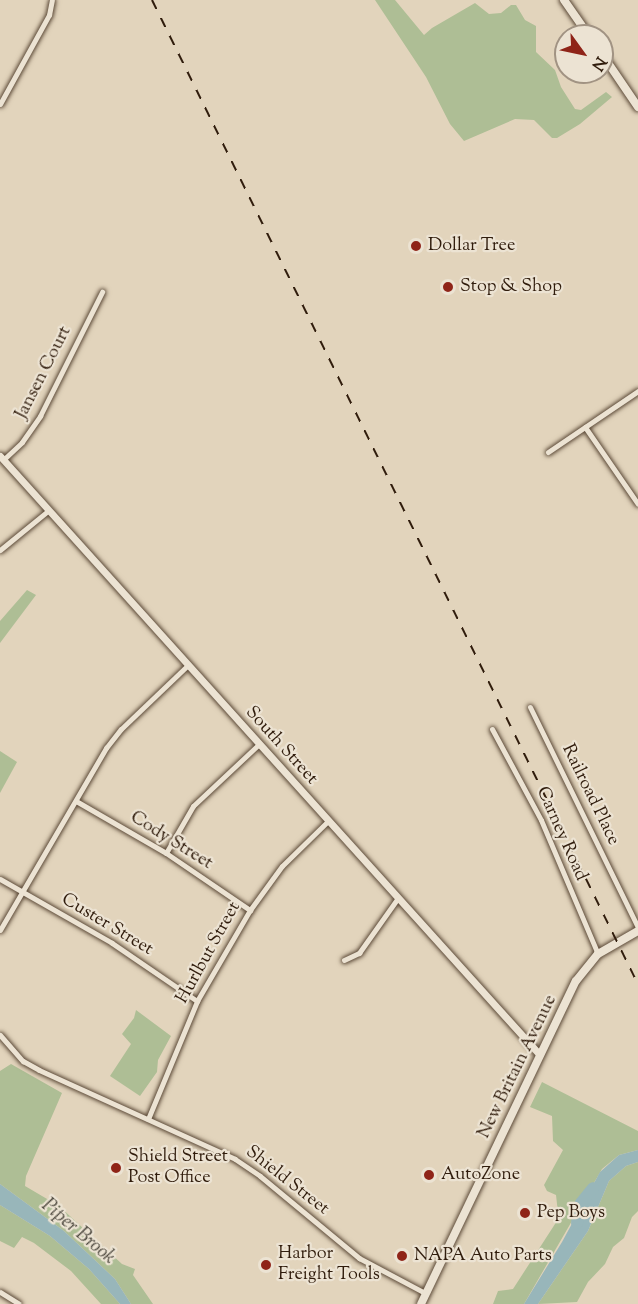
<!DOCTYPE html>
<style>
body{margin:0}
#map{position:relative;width:638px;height:1304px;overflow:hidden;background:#e2d4bc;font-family:"Sorts Mill Goudy",serif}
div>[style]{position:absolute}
.green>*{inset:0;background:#aebe95}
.water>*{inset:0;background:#98b6ba}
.river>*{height:12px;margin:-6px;padding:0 6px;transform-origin:6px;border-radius:6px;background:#98b6ba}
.roads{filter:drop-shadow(0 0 2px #5c4a38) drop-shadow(0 0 2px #5c4a38)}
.minor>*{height:5px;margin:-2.5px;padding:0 2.5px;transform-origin:2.5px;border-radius:2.5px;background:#ece3d3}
.tertiary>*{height:7px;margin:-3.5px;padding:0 3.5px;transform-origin:3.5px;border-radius:3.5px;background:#ece3d3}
.secondary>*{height:8px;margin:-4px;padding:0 4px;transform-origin:4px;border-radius:4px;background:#ece3d3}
.rail>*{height:2px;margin-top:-1px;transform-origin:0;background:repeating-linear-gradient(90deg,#301c0c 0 10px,transparent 0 20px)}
.dots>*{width:16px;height:16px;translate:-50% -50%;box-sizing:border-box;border:3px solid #ece3d3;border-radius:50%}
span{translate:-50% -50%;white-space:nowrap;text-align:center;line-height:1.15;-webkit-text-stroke:4.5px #ece3d3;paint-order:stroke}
.poi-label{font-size:18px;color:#301c0c}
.left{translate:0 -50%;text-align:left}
.street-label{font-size:18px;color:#301c0c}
.water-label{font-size:20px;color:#4f4a40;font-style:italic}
.north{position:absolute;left:554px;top:24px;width:60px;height:60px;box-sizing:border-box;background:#ece3d3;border:2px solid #a19383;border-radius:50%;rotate:123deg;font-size:16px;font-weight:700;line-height:24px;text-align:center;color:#301c0c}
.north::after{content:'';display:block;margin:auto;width:21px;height:27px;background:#8f2418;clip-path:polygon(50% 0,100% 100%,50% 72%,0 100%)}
</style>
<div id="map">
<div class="green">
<div style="clip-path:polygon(375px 0,395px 0,424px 35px,432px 28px,475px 3px,489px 14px,501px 13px,511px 5px,516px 5px,525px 20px,536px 26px,536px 52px,555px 70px,561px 87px,575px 109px,581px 110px,606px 92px,612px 97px,580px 124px,557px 138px,552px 138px,534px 120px,515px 119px,464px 141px,450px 124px,426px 77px)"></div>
<div style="clip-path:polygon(27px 590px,36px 595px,0 643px,0 621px)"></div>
<div style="clip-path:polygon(0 751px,17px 762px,0 793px)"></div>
<div style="clip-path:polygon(136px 1010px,171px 1036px,158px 1060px,157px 1072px,140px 1096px,110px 1076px,131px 1044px,122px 1034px,134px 1018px)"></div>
<div style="clip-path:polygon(11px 1064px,62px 1093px,26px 1176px,25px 1186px,59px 1206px,122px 1264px,135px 1269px,133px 1275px,153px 1304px,131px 1304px,115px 1279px,64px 1231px,0 1184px,0 1071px)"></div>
<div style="clip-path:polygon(542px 1082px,638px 1131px,638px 1150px,619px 1155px,602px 1169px,524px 1304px,493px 1304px,498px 1291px,513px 1289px,555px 1224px,558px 1213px,556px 1195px,547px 1191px,544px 1185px,563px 1150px,553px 1141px,552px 1116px,530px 1107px)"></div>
<div style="clip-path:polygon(638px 1162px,638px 1211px,632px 1217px,624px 1238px,613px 1247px,605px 1264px,588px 1282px,577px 1302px,538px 1304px,588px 1231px,609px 1181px,626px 1166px)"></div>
<div style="clip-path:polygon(0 1205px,50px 1236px,89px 1269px,120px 1304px,101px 1304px,71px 1271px,34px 1243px,22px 1237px,14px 1248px,0 1241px)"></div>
</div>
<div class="water">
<div style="clip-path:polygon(638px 1150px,638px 1162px,626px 1166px,609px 1181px,588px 1231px,538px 1304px,524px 1304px,562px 1242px,600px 1172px,619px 1155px)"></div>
<div style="clip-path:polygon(0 1184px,64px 1231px,115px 1279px,131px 1304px,120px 1304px,89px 1269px,50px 1236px,0 1205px)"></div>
</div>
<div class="river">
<div style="left:577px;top:1223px;width:20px;rotate:-79deg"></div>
<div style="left:581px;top:1203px;width:19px;rotate:-51deg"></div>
</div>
<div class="roads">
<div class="minor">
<div style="left:0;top:104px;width:102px;rotate:-61.2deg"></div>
<div style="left:49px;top:15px;width:15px;rotate:-79deg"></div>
<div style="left:585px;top:427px;width:93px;rotate:55.5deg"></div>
<div style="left:548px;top:452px;width:109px;rotate:-34.1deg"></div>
<div style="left:3px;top:460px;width:26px;rotate:-43deg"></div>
<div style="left:22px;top:442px;width:32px;rotate:-55deg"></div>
<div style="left:40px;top:416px;width:139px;rotate:-63.4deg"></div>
<div style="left:0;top:550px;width:63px;rotate:-39.2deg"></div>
<div style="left:530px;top:707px;width:245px;rotate:63.9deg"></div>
<div style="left:492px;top:729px;width:103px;rotate:61.7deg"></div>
<div style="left:541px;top:820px;width:146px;rotate:67deg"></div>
<div style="left:76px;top:801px;width:104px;rotate:30deg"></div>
<div style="left:166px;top:853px;width:102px;rotate:34.2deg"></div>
<div style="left:166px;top:853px;width:54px;rotate:-60.1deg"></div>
<div style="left:193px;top:806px;width:91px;rotate:-43.2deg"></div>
<div style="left:0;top:879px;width:129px;rotate:29.7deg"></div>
<div style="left:112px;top:943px;width:103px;rotate:34.3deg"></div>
<div style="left:0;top:930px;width:211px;rotate:-59.8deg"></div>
<div style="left:106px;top:748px;width:24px;rotate:-52deg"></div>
<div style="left:121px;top:729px;width:93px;rotate:-43.7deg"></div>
<div style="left:344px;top:960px;width:17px;rotate:-25deg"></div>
<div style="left:359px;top:953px;width:67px;rotate:-54.7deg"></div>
<div style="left:0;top:1035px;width:35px;rotate:49deg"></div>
<div style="left:23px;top:1061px;width:18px;rotate:29deg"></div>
<div style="left:39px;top:1070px;width:215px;rotate:24.4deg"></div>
<div style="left:235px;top:1159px;width:30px;rotate:34deg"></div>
<div style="left:260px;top:1176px;width:129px;rotate:39.6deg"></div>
<div style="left:359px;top:1258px;width:75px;rotate:27.9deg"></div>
<div style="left:148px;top:1119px;width:128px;rotate:-67.4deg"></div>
<div style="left:197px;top:1001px;width:105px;rotate:-59.8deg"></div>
<div style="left:250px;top:910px;width:54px;rotate:-54deg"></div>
<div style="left:282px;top:866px;width:64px;rotate:-44.4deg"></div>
<div style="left:0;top:1292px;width:22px;rotate:32deg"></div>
</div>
<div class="tertiary">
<div style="left:0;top:456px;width:806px;rotate:47.97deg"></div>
</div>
<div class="secondary">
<div style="left:564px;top:0;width:44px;rotate:55.2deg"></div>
<div style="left:602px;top:54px;width:64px;rotate:55.8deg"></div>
<div style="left:421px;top:1304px;width:358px;rotate:-64.4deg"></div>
<div style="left:576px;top:981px;width:35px;rotate:-51deg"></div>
<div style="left:598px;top:954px;width:46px;rotate:-29.9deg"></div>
</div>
</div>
<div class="rail">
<div style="left:152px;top:0;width:1097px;rotate:63.72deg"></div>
</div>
<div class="dots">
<div style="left:416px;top:246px;background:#8f2418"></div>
<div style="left:448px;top:287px;background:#8f2418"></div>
<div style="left:116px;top:1168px;background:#8f2418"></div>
<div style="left:429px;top:1175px;background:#8f2418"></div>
<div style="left:525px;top:1213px;background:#8f2418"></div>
<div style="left:402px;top:1256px;background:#8f2418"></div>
<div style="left:266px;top:1265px;background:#8f2418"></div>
</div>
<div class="poi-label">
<span class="left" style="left:428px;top:246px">Dollar Tree</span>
<span class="left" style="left:460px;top:287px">Stop &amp; Shop</span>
<span class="left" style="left:128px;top:1168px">Shield Street<br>Post Office</span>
<span class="left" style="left:441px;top:1175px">AutoZone</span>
<span class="left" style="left:537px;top:1213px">Pep Boys</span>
<span class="left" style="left:278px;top:1265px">Harbor<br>Freight Tools</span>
<span class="left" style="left:414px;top:1256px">NAPA Auto Parts</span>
</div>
<div class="street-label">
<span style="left:44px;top:373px;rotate:-63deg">Jansen Court</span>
<span style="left:281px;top:746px;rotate:48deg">South Street</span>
<span style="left:590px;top:795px;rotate:64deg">Railroad Place</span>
<span style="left:561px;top:834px;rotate:66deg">Carney Road</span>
<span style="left:171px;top:841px;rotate:32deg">Cody Street</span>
<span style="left:107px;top:925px;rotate:31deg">Custer Street</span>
<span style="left:209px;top:953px;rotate:-61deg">Hurlbut Street</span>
<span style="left:518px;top:1067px;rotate:-64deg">New Britain Avenue</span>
<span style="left:287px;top:1181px;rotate:38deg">Shield Street</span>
</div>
<div class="water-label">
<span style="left:78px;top:1232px;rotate:40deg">Piper Brook</span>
</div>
<div class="north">N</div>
</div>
